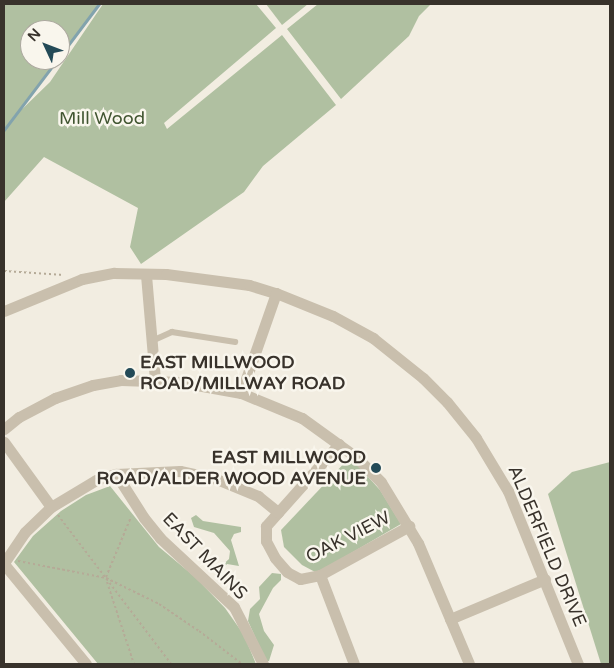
<!DOCTYPE html>
<style>
body{margin:0}
#map{position:relative;width:614px;height:668px;overflow:hidden;background:#f2ede1;font-family:"Varela Round",sans-serif}
div>[style]{position:absolute}
.green>*{inset:0;background:#b0c0a1}
.stream>*{height:2.5px;margin:-1.25px;padding:0 1.25px;transform-origin:1.25px;border-radius:1.25px;background:#82a3ad}
.path>*{height:2px;margin-top:-1px;transform-origin:0;background:repeating-linear-gradient(90deg,#b5aa97 0 2.5px,transparent 0 5px)}
.lane>*{height:5.5px;margin:-2.75px;padding:0 2.75px;transform-origin:2.75px;border-radius:2.75px;background:#c9bfad}
.street>*{height:11px;margin:-5.5px;padding:0 5.5px;transform-origin:5.5px;border-radius:5.5px;background:#c9bfad}
.dots>*{width:14px;height:14px;translate:-50% -50%;box-sizing:border-box;border:2px solid #f9f6ed;border-radius:50%}
span{translate:-50% -50%;white-space:nowrap;text-align:center;line-height:1.15;-webkit-text-stroke:5px #f9f6ed;paint-order:stroke}
.park-label{font-size:18px;color:#415531}
.poi-label{font-size:18px;color:#38322b;font-weight:700}
.left{translate:0 -50%;text-align:left}
.right{translate:-100% -50%;text-align:right}
.street-label{font-size:18px;color:#38322b}
.frame{position:absolute;inset:0;border:5px solid #38322b;pointer-events:none}
.north{position:absolute;left:20px;top:20px;width:50px;height:50px;box-sizing:border-box;background:#f9f6ed;border:1px solid #aca89f;border-radius:50%;rotate:313deg;font-size:14px;font-weight:700;line-height:20px;text-align:center;color:#38322b}
.north::after{content:'';display:block;margin:auto;width:18px;height:22px;background:#234a57;clip-path:polygon(50% 0,100% 100%,50% 72%,0 100%)}
</style>
<div id="map">
<div class="green">
<div style="clip-path:polygon(4px 4px,99px 4px,60px 56px,60px 30px,30px 30px,30px 60px,57px 60px,12px 119px,50px 82px,103px 4px,256px 4px,276px 28px,164px 123px,167px 129px,282px 35px,336px 105px,263px 166px,244px 192px,141px 264px,130px 247px,138px 208px,44px 157px,4px 202px)"></div>
<div style="clip-path:polygon(266px 4px,308px 4px,282px 25px)"></div>
<div style="clip-path:polygon(318px 4px,431px 4px,419px 16px,409px 36px,341px 99px,287px 29px)"></div>
<div style="clip-path:polygon(350px 457px,380px 490px,401px 524px,317px 573px,302px 565px,284px 547px,281px 530px)"></div>
<div style="clip-path:polygon(610px 462px,610px 664px,601px 664px,548px 494px,572px 472px)"></div>
<div style="clip-path:polygon(110px 486px,159px 547px,195px 577px,225px 608px,244px 635px,256px 664px,98px 664px,14px 562px,33px 536px,61px 511px,86px 495px)"></div>
<div style="clip-path:polygon(196px 515px,203px 521px,241px 527px,241px 532px,234px 534px,231px 540px,239px 566px,227px 564px,221px 571px,218px 569px,229px 559px,230px 551px,214px 533px,194px 527px,191px 518px)"></div>
<div style="clip-path:polygon(272px 573px,281px 574px,281px 580px,273px 588px,259px 614px,264px 631px,274px 645px,269px 661px,266px 661px,248px 621px,250px 609px,260px 599px,259px 587px)"></div>
</div>
<div class="stream">
<div style="left:60px;top:56px;width:65px;rotate:-53.1deg"></div>
<div style="left:4px;top:130px;width:88px;rotate:-52.9deg"></div>
</div>
<div class="path">
<div style="left:4px;top:271px;width:60px;rotate:3.8deg"></div>
<div style="left:58px;top:515px;width:187px;rotate:52.8deg"></div>
<div style="left:18px;top:561px;width:90px;rotate:10.9deg"></div>
<div style="left:106px;top:578px;width:59px;rotate:26.1deg"></div>
<div style="left:159px;top:604px;width:48px;rotate:34deg"></div>
<div style="left:199px;top:631px;width:54px;rotate:37.5deg"></div>
<div style="left:106px;top:577px;width:65px;rotate:-67.4deg"></div>
<div style="left:107px;top:582px;width:86px;rotate:71.8deg"></div>
</div>
<div class="lane">
<div style="left:152px;top:341px;width:22px;rotate:-24deg"></div>
<div style="left:172px;top:332px;width:64px;rotate:9deg"></div>
</div>
<div class="street">
<div style="left:146px;top:275px;width:105px;rotate:85.1deg"></div>
<div style="left:4px;top:311px;width:84px;rotate:-22.3deg"></div>
<div style="left:82px;top:279px;width:33px;rotate:-11deg"></div>
<div style="left:114px;top:273px;width:52px;rotate:1.1deg"></div>
<div style="left:166px;top:274px;width:84px;rotate:7.5deg"></div>
<div style="left:249px;top:285px;width:28px;rotate:17deg"></div>
<div style="left:276px;top:293px;width:61px;rotate:22deg"></div>
<div style="left:333px;top:316px;width:46px;rotate:28.8deg"></div>
<div style="left:373px;top:338px;width:64px;rotate:38.7deg"></div>
<div style="left:423px;top:378px;width:34px;rotate:45deg"></div>
<div style="left:447px;top:402px;width:46px;rotate:51.1deg"></div>
<div style="left:476px;top:438px;width:62px;rotate:58.9deg"></div>
<div style="left:508px;top:491px;width:187px;rotate:68deg"></div>
<div style="left:241px;top:393px;width:106px;rotate:-70.7deg"></div>
<div style="left:4px;top:429px;width:19px;rotate:-39deg"></div>
<div style="left:19px;top:417px;width:41px;rotate:-27.8deg"></div>
<div style="left:55px;top:398px;width:40px;rotate:-18.9deg"></div>
<div style="left:93px;top:385px;width:28px;rotate:-10deg"></div>
<div style="left:121px;top:380px;width:59px;rotate:1.9deg"></div>
<div style="left:180px;top:382px;width:62px;rotate:10.2deg"></div>
<div style="left:241px;top:393px;width:66px;rotate:22.3deg"></div>
<div style="left:302px;top:418px;width:67px;rotate:35.8deg"></div>
<div style="left:356px;top:457px;width:35px;rotate:45deg"></div>
<div style="left:381px;top:482px;width:71px;rotate:58.8deg"></div>
<div style="left:418px;top:543px;width:131px;rotate:67.1deg"></div>
<div style="left:4px;top:442px;width:80px;rotate:54.1deg"></div>
<div style="left:339px;top:444px;width:110px;rotate:131.7deg"></div>
<div style="left:266px;top:526px;width:15px;rotate:90deg"></div>
<div style="left:266px;top:541px;width:19px;rotate:62deg"></div>
<div style="left:275px;top:558px;width:18px;rotate:49deg"></div>
<div style="left:287px;top:572px;width:15px;rotate:28deg"></div>
<div style="left:300px;top:579px;width:20px;rotate:-11deg"></div>
<div style="left:320px;top:575px;width:102px;rotate:-28.8deg"></div>
<div style="left:116px;top:474px;width:52px;rotate:57.5deg"></div>
<div style="left:144px;top:518px;width:26px;rotate:51deg"></div>
<div style="left:160px;top:538px;width:101px;rotate:43deg"></div>
<div style="left:234px;top:607px;width:64px;rotate:63deg"></div>
<div style="left:4px;top:563px;width:37px;rotate:-56deg"></div>
<div style="left:25px;top:532px;width:36px;rotate:-44deg"></div>
<div style="left:51px;top:507px;width:52px;rotate:-31deg"></div>
<div style="left:96px;top:480px;width:21px;rotate:-17deg"></div>
<div style="left:116px;top:474px;width:64px;rotate:-2.7deg"></div>
<div style="left:180px;top:471px;width:35px;rotate:12deg"></div>
<div style="left:214px;top:478px;width:48px;rotate:22.2deg"></div>
<div style="left:258px;top:496px;width:26px;rotate:39deg"></div>
<div style="left:4px;top:564px;width:129px;rotate:50.6deg"></div>
<div style="left:320px;top:575px;width:95px;rotate:69.1deg"></div>
<div style="left:450px;top:619px;width:103px;rotate:-22.8deg"></div>
</div>
<div class="dots">
<div style="left:130px;top:373px;background:#234a57"></div>
<div style="left:376px;top:468px;background:#234a57"></div>
</div>
<div class="park-label">
<span style="left:102px;top:118px">Mill Wood</span>
</div>
<div class="poi-label">
<span class="left" style="left:140px;top:373px">EAST MILLWOOD<br>ROAD/MILLWAY ROAD</span>
<span class="right" style="left:366px;top:468px">EAST MILLWOOD<br>ROAD/ALDER WOOD AVENUE</span>
</div>
<div class="street-label">
<span style="left:348px;top:537px;rotate:-27deg">OAK VIEW</span>
<span style="left:547px;top:546px;rotate:67deg">ALDERFIELD DRIVE</span>
<span style="left:205px;top:556px;rotate:46deg">EAST MAINS</span>
</div>
<div class="frame"></div>
<div class="north">N</div>
</div>
